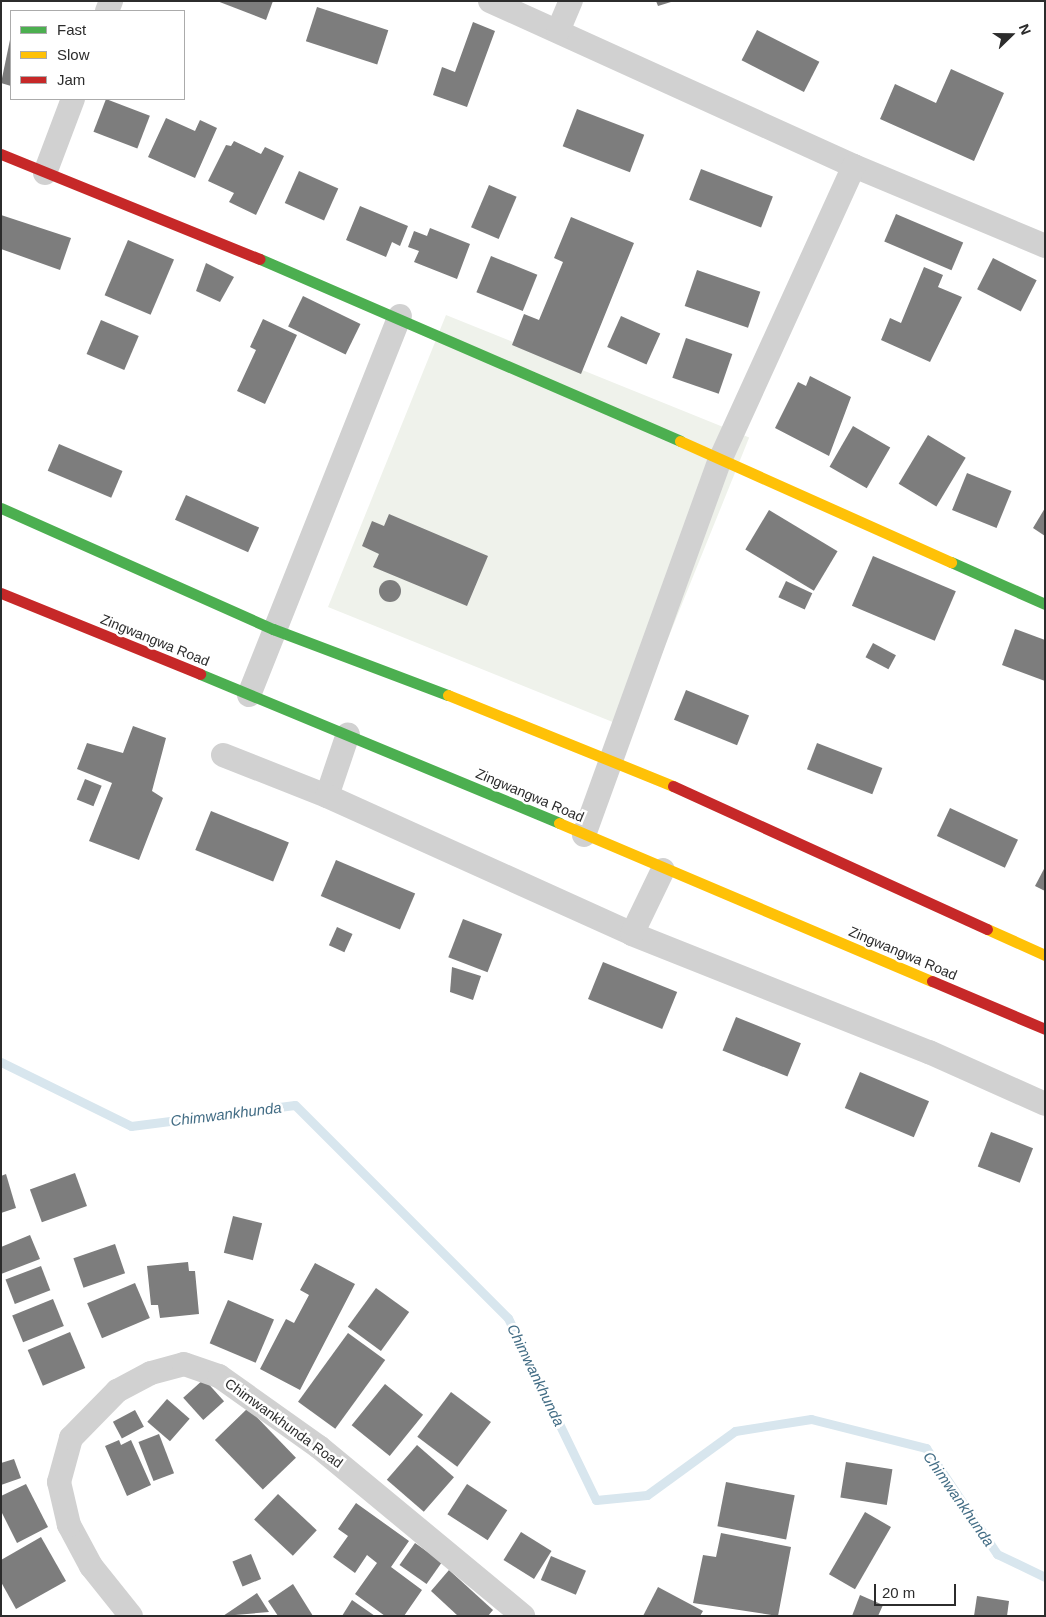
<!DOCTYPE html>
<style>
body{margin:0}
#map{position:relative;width:1046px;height:1617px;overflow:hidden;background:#fff;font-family:Arial,sans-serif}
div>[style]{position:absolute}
.green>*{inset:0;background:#eff2eb;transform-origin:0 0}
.stream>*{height:9px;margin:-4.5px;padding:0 4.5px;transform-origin:4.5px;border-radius:4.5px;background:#d8e6ee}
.building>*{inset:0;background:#7d7d7d;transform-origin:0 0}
.round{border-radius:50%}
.street>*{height:24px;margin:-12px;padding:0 12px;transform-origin:12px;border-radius:12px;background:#d1d1d1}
.fast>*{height:11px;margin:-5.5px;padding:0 5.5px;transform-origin:5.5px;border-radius:5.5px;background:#4caf50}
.slow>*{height:11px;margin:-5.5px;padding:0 5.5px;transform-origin:5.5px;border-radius:5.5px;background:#ffc107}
.jam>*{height:11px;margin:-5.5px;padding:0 5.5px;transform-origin:5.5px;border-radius:5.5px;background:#c62828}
span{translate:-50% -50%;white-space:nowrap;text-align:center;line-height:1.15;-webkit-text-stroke:5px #fff;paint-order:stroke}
.street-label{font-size:14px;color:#2c2c2c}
.water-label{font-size:15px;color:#436d85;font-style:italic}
.frame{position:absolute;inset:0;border:2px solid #2c2c2c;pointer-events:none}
.legend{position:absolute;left:10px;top:10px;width:175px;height:90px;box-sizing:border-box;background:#fff;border:1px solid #ababab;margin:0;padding:6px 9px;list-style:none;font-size:15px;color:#2c2c2c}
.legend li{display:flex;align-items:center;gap:10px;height:25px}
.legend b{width:25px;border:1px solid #ababab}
.north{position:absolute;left:986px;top:10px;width:50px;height:50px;-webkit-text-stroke:4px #fff;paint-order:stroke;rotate:68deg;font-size:14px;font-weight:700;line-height:20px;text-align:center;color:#2c2c2c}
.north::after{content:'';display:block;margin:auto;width:18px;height:22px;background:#2c2c2c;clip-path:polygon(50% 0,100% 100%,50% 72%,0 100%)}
.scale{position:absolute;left:874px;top:1584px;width:82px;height:22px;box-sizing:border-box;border:2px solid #2c2c2c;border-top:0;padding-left:6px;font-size:15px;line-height:18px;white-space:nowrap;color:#2c2c2c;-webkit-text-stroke:4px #fff;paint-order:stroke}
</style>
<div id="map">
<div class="green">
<div style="left:446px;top:315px;width:327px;height:315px;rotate:22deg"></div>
</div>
<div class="stream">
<div style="left:1px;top:1062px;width:145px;rotate:26.2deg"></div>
<div style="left:131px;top:1126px;width:165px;rotate:-7.3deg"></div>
<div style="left:295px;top:1105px;width:301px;rotate:45deg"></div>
<div style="left:508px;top:1318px;width:202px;rotate:64.2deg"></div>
<div style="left:596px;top:1500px;width:51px;rotate:-5.6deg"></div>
<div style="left:647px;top:1495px;width:109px;rotate:-36deg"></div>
<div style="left:735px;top:1431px;width:77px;rotate:-9deg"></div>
<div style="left:811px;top:1419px;width:119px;rotate:14.2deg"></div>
<div style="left:926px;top:1448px;width:128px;rotate:56.2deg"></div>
<div style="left:997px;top:1554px;width:53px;rotate:25.6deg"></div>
</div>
<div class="building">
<div style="clip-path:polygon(217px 1px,273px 1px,266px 20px)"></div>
<div style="clip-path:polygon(656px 1px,671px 1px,671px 2px,658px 6px)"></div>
<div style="left:317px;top:7px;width:75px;height:36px;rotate:18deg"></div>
<div style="clip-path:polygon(473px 22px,495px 31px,467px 107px,433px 95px,442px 67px,455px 72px)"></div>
<div style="left:757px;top:30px;width:70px;height:34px;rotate:27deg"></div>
<div style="clip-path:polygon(11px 35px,11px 86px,1px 83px)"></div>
<div style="clip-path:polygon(951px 69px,1004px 93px,974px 161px,880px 119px,895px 84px,936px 103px)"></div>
<div style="left:106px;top:99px;width:47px;height:35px;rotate:21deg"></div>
<div style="left:577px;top:109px;width:72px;height:40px;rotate:21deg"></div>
<div style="clip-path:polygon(166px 118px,195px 131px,200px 120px,217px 128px,195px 178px,148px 157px)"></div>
<div style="clip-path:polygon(234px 141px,261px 154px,265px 147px,284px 156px,256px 215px,229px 202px,234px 193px,208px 181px,226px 145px,231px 146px)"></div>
<div style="left:701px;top:169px;width:77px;height:33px;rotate:21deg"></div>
<div style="left:299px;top:171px;width:43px;height:35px;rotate:24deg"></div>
<div style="left:489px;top:185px;width:30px;height:46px;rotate:23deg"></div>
<div style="clip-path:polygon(360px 206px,408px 226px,400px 246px,392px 242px,386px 257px,346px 240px)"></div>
<div style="left:896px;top:214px;width:73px;height:30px;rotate:23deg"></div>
<div style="clip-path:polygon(1px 215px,71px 238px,60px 270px,1px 249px)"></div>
<div style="clip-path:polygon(571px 217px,634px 243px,581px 374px,512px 345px,524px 314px,539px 320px,563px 262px,554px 258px)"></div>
<div style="clip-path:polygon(430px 228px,470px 244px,457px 279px,414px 262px,419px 251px,408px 247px,414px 231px,427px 236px)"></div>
<div style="left:128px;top:240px;width:50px;height:60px;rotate:23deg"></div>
<div style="left:491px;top:256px;width:50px;height:39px;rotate:22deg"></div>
<div style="left:993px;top:258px;width:49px;height:35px;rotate:27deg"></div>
<div style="clip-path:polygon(206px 263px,234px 277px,220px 302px,196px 291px)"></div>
<div style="clip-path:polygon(924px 267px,943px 275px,938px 287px,962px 297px,930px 362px,881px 340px,890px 318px,901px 323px)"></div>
<div style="left:697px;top:270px;width:67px;height:38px;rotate:19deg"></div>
<div style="left:303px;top:296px;width:64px;height:34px;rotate:26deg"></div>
<div style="left:621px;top:316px;width:43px;height:34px;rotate:24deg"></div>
<div style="clip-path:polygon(263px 319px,297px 335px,265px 404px,237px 391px,256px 350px,250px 347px)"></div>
<div style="left:101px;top:320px;width:41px;height:37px;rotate:23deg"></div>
<div style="left:686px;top:338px;width:49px;height:42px;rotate:19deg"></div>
<div style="clip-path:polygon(810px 376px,851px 397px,829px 456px,775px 428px,798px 382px,806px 386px)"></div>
<div style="left:853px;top:426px;width:43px;height:47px;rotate:30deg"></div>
<div style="left:928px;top:435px;width:44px;height:57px;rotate:31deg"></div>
<div style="left:59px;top:444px;width:69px;height:29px;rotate:23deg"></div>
<div style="left:967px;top:473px;width:48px;height:40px;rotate:22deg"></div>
<div style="left:186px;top:495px;width:80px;height:27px;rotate:24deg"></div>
<div style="clip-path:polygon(1045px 508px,1045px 536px,1033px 528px)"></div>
<div style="left:769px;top:510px;width:80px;height:46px;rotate:31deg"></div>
<div style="clip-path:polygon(389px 514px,488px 556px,467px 606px,373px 567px,379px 554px,362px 546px,372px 521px,384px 526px)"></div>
<div style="left:873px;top:556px;width:90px;height:54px;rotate:23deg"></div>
<div class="round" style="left:379px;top:580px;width:22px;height:22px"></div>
<div style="left:786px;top:581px;width:29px;height:18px;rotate:25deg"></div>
<div style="clip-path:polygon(1015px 629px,1045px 640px,1045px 681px,1002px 665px)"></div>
<div style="left:873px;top:643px;width:26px;height:16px;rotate:28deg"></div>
<div style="left:686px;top:690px;width:68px;height:32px;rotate:22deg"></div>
<div style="clip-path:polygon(133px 726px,166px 738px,152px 791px,163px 798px,139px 860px,89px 841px,112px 783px,77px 769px,87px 743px,123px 753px)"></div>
<div style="left:817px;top:743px;width:70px;height:28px;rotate:21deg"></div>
<div style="left:85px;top:779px;width:18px;height:22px;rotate:22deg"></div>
<div style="left:950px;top:808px;width:75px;height:31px;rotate:25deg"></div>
<div style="left:211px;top:811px;width:84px;height:42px;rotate:22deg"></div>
<div style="left:336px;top:860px;width:86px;height:39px;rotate:23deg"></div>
<div style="clip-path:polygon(1045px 867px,1045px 891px,1035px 886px)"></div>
<div style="left:463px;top:919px;width:42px;height:41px;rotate:21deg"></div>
<div style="left:337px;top:927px;width:17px;height:20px;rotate:24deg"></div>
<div style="left:603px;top:962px;width:80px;height:40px;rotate:22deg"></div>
<div style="clip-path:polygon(452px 967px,481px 976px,473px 1000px,450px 992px)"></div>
<div style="left:736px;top:1017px;width:70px;height:36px;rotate:22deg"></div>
<div style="left:860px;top:1072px;width:75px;height:39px;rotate:23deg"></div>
<div style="left:991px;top:1132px;width:45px;height:37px;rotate:21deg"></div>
<div style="left:75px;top:1173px;width:35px;height:48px;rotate:70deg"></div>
<div style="clip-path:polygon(6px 1174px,16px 1208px,1px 1213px,1px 1176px)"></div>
<div style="left:233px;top:1216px;width:30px;height:38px;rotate:14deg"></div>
<div style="clip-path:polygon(30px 1235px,40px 1259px,1px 1274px,1px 1247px)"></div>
<div style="left:115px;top:1244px;width:31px;height:44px;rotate:71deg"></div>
<div style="clip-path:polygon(188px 1262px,189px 1271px,195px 1271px,199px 1314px,160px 1318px,158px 1305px,151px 1305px,147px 1266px)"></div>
<div style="clip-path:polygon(315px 1263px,355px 1284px,300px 1390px,260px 1369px,286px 1319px,294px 1323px,309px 1295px,300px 1290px)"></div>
<div style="left:41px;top:1266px;width:26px;height:38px;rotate:69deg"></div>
<div style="left:135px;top:1283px;width:38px;height:52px;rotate:67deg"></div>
<div style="left:376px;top:1288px;width:41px;height:48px;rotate:36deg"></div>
<div style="left:53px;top:1299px;width:29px;height:44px;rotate:68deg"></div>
<div style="left:228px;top:1300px;width:50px;height:47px;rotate:23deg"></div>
<div style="left:70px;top:1332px;width:39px;height:46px;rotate:67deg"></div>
<div style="left:348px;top:1333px;width:46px;height:85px;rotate:36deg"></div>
<div style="left:204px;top:1379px;width:30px;height:28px;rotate:48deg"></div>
<div style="left:385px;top:1384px;width:49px;height:53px;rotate:39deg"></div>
<div style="left:451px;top:1392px;width:50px;height:56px;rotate:37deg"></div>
<div style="left:167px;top:1399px;width:30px;height:30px;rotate:41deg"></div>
<div style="left:248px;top:1408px;width:69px;height:46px;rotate:46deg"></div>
<div style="left:135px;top:1410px;width:19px;height:25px;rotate:62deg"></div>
<div style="left:159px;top:1434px;width:42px;height:22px;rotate:69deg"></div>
<div style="clip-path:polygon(119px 1440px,121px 1445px,131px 1440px,151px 1485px,127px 1496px,105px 1446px)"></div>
<div style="left:417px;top:1445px;width:49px;height:46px;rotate:41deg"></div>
<div style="clip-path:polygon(14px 1459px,21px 1478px,1px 1485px,1px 1463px)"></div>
<div style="left:846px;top:1462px;width:47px;height:36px;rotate:9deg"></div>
<div style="left:726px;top:1482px;width:70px;height:45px;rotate:11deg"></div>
<div style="clip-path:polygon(26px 1484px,48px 1527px,17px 1543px,1px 1511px,1px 1496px)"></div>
<div style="left:467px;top:1484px;width:48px;height:36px;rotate:33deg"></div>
<div style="left:278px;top:1494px;width:53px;height:35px;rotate:43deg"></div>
<div style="clip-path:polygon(356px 1503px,409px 1541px,391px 1567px,422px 1590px,404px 1616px,385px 1616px,355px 1594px,377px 1563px,367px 1555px,355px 1573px,333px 1557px,348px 1536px,338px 1529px)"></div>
<div style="left:865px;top:1512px;width:30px;height:72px;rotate:30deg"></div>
<div style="left:521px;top:1532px;width:36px;height:33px;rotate:32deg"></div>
<div style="clip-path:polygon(721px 1533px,791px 1547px,778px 1616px,693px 1603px,703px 1555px,716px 1557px)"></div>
<div style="clip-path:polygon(41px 1537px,66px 1581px,16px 1609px,1px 1582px,1px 1560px)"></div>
<div style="left:415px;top:1543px;width:33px;height:27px;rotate:35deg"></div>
<div style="left:251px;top:1554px;width:27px;height:20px;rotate:68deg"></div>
<div style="left:551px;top:1556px;width:38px;height:26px;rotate:23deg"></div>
<div style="clip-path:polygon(449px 1570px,493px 1610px,488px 1616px,458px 1616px,431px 1591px)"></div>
<div style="clip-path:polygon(293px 1584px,313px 1616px,278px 1616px,268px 1601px)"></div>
<div style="clip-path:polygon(658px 1587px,703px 1611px,700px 1616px,643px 1616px)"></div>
<div style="clip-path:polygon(257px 1593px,269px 1612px,223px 1616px)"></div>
<div style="clip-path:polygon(860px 1595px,883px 1605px,878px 1616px,852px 1616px)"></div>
<div style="clip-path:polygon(977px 1596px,1009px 1601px,1007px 1616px,974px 1616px)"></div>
<div style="clip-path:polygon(352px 1600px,375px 1616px,342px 1616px)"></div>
</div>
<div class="street">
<div style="left:490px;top:1px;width:400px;rotate:24.4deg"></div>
<div style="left:854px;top:166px;width:207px;rotate:22.7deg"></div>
<div style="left:107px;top:11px;width:11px;rotate:-68deg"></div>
<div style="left:558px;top:31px;width:33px;rotate:-67deg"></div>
<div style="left:45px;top:173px;width:79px;rotate:-69.3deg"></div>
<div style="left:249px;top:695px;width:408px;rotate:-68.3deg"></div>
<div style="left:223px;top:755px;width:112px;rotate:21.5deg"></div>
<div style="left:327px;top:796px;width:65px;rotate:-71.3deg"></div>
<div style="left:327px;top:796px;width:335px;rotate:24.3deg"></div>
<div style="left:632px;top:934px;width:320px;rotate:21.7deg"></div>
<div style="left:929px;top:1052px;width:127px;rotate:24.1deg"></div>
<div style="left:584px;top:835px;width:399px;rotate:-70.1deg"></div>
<div style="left:720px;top:460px;width:323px;rotate:-65.5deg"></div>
<div style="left:632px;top:934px;width:71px;rotate:-64.2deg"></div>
<div style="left:131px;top:1616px;width:64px;rotate:-128.7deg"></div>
<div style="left:91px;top:1566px;width:47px;rotate:-118.2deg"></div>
<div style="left:69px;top:1525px;width:44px;rotate:-103.1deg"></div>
<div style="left:59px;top:1482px;width:46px;rotate:-74.7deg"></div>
<div style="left:71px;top:1438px;width:66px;rotate:-45.6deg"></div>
<div style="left:117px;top:1391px;width:38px;rotate:-28deg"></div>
<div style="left:151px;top:1373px;width:34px;rotate:-15deg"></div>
<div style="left:184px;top:1364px;width:37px;rotate:19deg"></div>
<div style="left:219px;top:1376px;width:123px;rotate:35.4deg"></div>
<div style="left:319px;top:1447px;width:265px;rotate:39.6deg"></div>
</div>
<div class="fast">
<div style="left:260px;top:259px;width:458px;rotate:23.4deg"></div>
<div style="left:1px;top:508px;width:298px;rotate:24deg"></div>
<div style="left:273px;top:629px;width:187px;rotate:20.7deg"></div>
<div style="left:951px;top:562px;width:103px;rotate:24.1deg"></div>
<div style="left:200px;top:674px;width:389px;rotate:22.5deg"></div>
</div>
<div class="slow">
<div style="left:680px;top:441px;width:297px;rotate:24.1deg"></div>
<div style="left:448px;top:695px;width:243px;rotate:22deg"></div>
<div style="left:559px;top:823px;width:405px;rotate:23deg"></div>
<div style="left:987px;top:929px;width:64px;rotate:24.1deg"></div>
</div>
<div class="jam">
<div style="left:1px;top:154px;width:279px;rotate:22.1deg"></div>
<div style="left:1px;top:593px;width:215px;rotate:22.1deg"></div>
<div style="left:673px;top:786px;width:345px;rotate:24.5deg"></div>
<div style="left:932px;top:981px;width:123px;rotate:23deg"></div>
</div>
<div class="street-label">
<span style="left:155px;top:640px;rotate:22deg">Zingwangwa Road</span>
<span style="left:530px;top:795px;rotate:23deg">Zingwangwa Road</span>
<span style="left:903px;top:953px;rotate:23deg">Zingwangwa Road</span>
<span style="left:284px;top:1423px;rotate:36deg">Chimwankhunda Road</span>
</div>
<div class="water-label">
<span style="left:226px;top:1114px;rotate:-7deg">Chimwankhunda</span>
<span style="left:536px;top:1375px;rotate:64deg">Chimwankhunda</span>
<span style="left:959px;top:1499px;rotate:55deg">Chimwankhunda</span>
</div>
<div class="frame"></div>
<ul class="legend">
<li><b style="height:6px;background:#4caf50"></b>Fast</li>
<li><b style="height:6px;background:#ffc107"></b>Slow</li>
<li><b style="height:6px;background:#c62828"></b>Jam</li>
</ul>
<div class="north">N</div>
<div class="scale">20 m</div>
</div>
